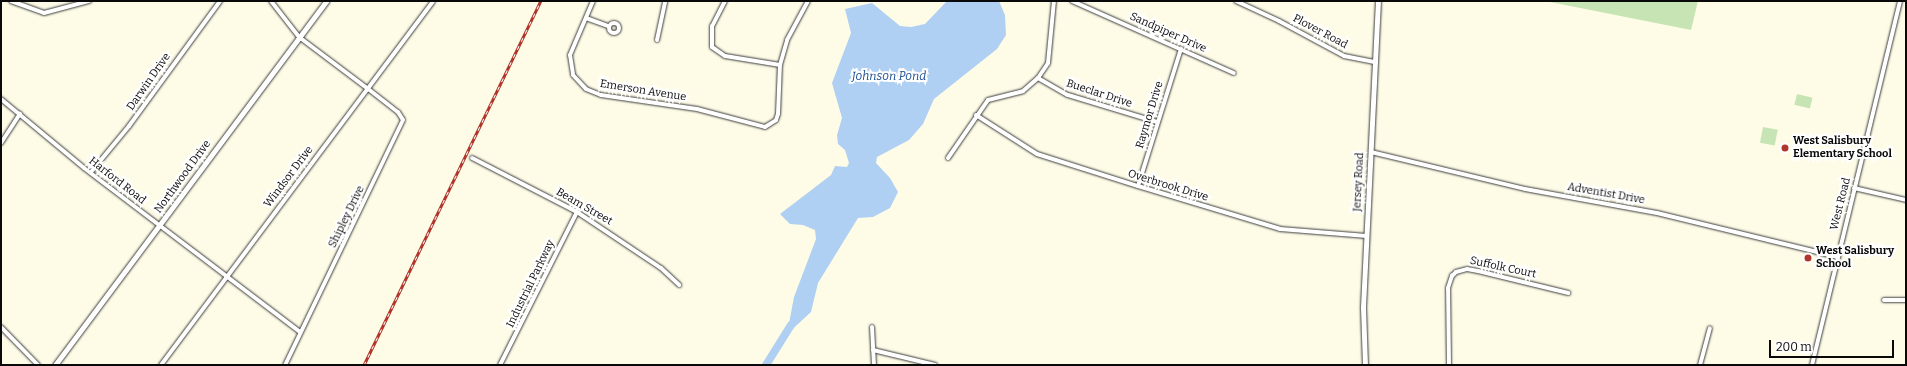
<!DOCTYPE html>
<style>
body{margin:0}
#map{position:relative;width:1907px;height:366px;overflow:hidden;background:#fefce7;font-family:Bitter,serif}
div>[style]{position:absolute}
.green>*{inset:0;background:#c7e5b4;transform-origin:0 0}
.water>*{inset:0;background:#afd0f2}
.river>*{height:8px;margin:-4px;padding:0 4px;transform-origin:4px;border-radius:4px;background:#afd0f2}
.roads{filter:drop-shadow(0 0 1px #3c3c3c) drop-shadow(0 0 1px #3c3c3c)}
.minor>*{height:4px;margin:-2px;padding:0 2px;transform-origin:2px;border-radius:2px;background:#fff}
.minor>.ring{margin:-2px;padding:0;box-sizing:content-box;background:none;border:4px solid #fff;border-radius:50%}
.tertiary>*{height:5px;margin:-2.5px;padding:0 2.5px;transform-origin:2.5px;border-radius:2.5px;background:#fff}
.rail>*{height:3px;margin-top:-1.5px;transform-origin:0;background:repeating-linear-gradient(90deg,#fff 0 4.5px,#b0362b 0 9px);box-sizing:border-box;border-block:1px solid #b0362b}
.dots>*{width:11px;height:11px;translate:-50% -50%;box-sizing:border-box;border:2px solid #fff;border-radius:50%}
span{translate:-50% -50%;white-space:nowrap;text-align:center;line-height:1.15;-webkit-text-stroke:4px #fff;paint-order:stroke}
.street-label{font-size:11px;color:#090909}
.poi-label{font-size:11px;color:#090909;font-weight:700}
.left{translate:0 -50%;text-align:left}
.water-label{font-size:12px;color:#1c4f92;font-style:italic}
.frame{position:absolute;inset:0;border:2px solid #090909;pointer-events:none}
.scale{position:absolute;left:1769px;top:340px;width:125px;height:18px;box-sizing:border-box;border:2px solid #090909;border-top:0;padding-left:5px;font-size:12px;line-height:14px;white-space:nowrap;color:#090909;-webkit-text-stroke:3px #fff;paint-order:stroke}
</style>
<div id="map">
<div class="green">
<div style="clip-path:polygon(1545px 1px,1698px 1px,1691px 30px)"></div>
<div style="left:1797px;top:94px;width:16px;height:11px;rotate:14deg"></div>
<div style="left:1763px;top:127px;width:15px;height:16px;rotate:11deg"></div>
</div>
<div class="water">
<div style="clip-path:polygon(947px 1px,999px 1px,1005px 15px,1006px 35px,997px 49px,934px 99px,923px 124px,909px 140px,877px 157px,876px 163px,890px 178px,898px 192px,890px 208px,873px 217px,858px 218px,818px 283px,811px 312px,787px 334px,794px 297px,816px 239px,815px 230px,803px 225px,790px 224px,780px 214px,831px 175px,835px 166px,847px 167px,849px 163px,845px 150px,838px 144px,837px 135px,842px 118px,832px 83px,851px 33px,845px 9px,872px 3px,900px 26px,911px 27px,925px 24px)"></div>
</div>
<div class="river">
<div style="left:766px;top:365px;width:47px;rotate:-58deg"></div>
</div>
<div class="roads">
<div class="minor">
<div style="left:11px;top:1px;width:35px;rotate:20deg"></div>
<div style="left:44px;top:13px;width:47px;rotate:-14.9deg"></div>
<div style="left:271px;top:1px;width:46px;rotate:52.1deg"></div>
<div style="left:299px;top:37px;width:85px;rotate:36.9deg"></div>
<div style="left:367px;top:88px;width:39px;rotate:38deg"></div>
<div style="left:398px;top:112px;width:9px;rotate:58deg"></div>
<div style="left:403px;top:120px;width:272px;rotate:115.7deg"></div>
<div style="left:593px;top:1px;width:59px;rotate:113.1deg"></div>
<div style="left:570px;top:55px;width:20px;rotate:81deg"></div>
<div style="left:573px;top:75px;width:19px;rotate:47deg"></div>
<div style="left:586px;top:89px;width:16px;rotate:22deg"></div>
<div style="left:601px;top:95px;width:97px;rotate:8.3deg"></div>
<div style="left:697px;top:109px;width:70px;rotate:14.8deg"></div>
<div style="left:765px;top:127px;width:13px;rotate:-32deg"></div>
<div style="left:776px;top:120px;width:6px;rotate:-72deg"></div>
<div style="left:778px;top:114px;width:49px;rotate:-87.7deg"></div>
<div style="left:780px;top:65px;width:26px;rotate:-74deg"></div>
<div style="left:787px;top:40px;width:44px;rotate:-61.7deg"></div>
<div style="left:725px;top:1px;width:28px;rotate:117deg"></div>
<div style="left:712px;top:26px;width:21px;rotate:90deg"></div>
<div style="left:712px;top:47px;width:16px;rotate:35deg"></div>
<div style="left:725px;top:56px;width:56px;rotate:9.3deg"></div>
<div style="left:1072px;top:1px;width:177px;rotate:24deg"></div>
<div style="left:1236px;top:1px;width:47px;rotate:24.9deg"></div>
<div style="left:1279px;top:21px;width:74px;rotate:28.3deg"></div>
<div style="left:1344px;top:56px;width:31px;rotate:11deg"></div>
<div style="left:586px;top:18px;width:23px;rotate:20deg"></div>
<div class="ring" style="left:609px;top:23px;width:6px;height:6px"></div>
<div style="left:657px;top:40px;width:40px;rotate:-78deg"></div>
<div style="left:1038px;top:78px;width:34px;rotate:30deg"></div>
<div style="left:1068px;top:95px;width:93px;rotate:16.9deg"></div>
<div style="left:1px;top:99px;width:108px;rotate:39.7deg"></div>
<div style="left:84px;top:168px;width:271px;rotate:37.2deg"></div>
<div style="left:976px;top:115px;width:72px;rotate:32.6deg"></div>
<div style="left:1037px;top:154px;width:106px;rotate:17.6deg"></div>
<div style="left:1138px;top:186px;width:148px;rotate:16.8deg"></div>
<div style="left:1280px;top:229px;width:87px;rotate:4.6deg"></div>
<div style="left:1px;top:143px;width:35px;rotate:-57deg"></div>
<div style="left:1371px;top:152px;width:158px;rotate:13.5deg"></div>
<div style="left:1525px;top:189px;width:134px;rotate:10.3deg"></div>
<div style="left:1657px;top:213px;width:185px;rotate:13.7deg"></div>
<div style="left:472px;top:158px;width:118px;rotate:27.2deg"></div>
<div style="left:577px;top:212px;width:101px;rotate:33.7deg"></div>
<div style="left:661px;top:268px;width:25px;rotate:43deg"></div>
<div style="left:948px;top:158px;width:70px;rotate:-55.4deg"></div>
<div style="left:988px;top:100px;width:36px;rotate:-14deg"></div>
<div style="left:1023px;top:91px;width:20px;rotate:-41deg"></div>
<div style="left:1038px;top:78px;width:18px;rotate:-56deg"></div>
<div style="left:1048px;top:63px;width:62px;rotate:-84.5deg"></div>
<div style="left:91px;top:172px;width:60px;rotate:-50.4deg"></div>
<div style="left:129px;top:126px;width:155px;rotate:-53.9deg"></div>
<div style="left:1138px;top:186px;width:144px;rotate:-72.6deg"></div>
<div style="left:1854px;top:188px;width:53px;rotate:13deg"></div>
<div style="left:1884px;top:300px;width:22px"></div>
<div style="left:1px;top:327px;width:53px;rotate:45.8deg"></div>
<div style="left:872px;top:327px;width:38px;rotate:87deg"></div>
<div style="left:873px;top:350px;width:64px;rotate:13.6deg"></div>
<div style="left:161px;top:365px;width:454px;rotate:-53.2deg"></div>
<div style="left:500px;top:365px;width:171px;rotate:-63.3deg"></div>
<div style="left:1449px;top:365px;width:77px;rotate:-90.7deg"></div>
<div style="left:1448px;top:288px;width:13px;rotate:-72deg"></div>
<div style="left:1452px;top:276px;width:6px;rotate:-45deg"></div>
<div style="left:1456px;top:272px;width:11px;rotate:-15deg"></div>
<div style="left:1467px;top:269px;width:11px;rotate:10deg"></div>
<div style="left:1478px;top:271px;width:93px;rotate:13.7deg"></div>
<div style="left:1700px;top:365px;width:38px;rotate:-75deg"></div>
<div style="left:1812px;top:365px;width:374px;rotate:-76.4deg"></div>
</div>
<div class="tertiary">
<div style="left:55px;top:365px;width:454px;rotate:-53.3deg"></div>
<div style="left:1365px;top:365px;width:58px;rotate:-92deg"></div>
<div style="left:1363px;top:307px;width:306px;rotate:-87.2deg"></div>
</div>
</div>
<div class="rail">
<div style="left:364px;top:365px;width:405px;rotate:-64.1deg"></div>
</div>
<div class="dots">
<div style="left:1785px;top:148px;background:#b0362b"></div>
<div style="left:1808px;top:258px;background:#b0362b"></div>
</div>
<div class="street-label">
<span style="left:1320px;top:32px;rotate:28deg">Plover Road</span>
<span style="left:1168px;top:33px;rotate:24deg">Sandpiper Drive</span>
<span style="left:149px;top:82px;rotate:-55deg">Darwin Drive</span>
<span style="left:643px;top:91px;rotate:9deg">Emerson Avenue</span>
<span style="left:1099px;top:94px;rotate:18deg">Bueclar Drive</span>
<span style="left:1150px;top:115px;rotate:-73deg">Raymor Drive</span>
<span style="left:183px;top:177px;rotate:-54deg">Northwood Drive</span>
<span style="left:289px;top:177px;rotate:-53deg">Windsor Drive</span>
<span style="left:117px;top:181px;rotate:38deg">Harford Road</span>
<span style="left:1359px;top:182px;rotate:-87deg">Jersey Road</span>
<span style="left:1168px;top:186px;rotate:17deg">Overbrook Drive</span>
<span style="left:1606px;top:194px;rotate:10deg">Adventist Drive</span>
<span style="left:1841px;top:204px;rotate:-76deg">West Road</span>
<span style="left:584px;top:207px;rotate:30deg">Beam Street</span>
<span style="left:347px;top:217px;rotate:-64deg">Shipley Drive</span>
<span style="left:1503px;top:268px;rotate:12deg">Suffolk Court</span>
<span style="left:531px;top:284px;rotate:-64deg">Industrial Parkway</span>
</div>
<div class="poi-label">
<span class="left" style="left:1793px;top:148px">West Salisbury<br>Elementary School</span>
<span class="left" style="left:1816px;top:258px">West Salisbury<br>School</span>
</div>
<div class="water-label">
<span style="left:889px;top:77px">Johnson Pond</span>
</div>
<div class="frame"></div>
<div class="scale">200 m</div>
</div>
